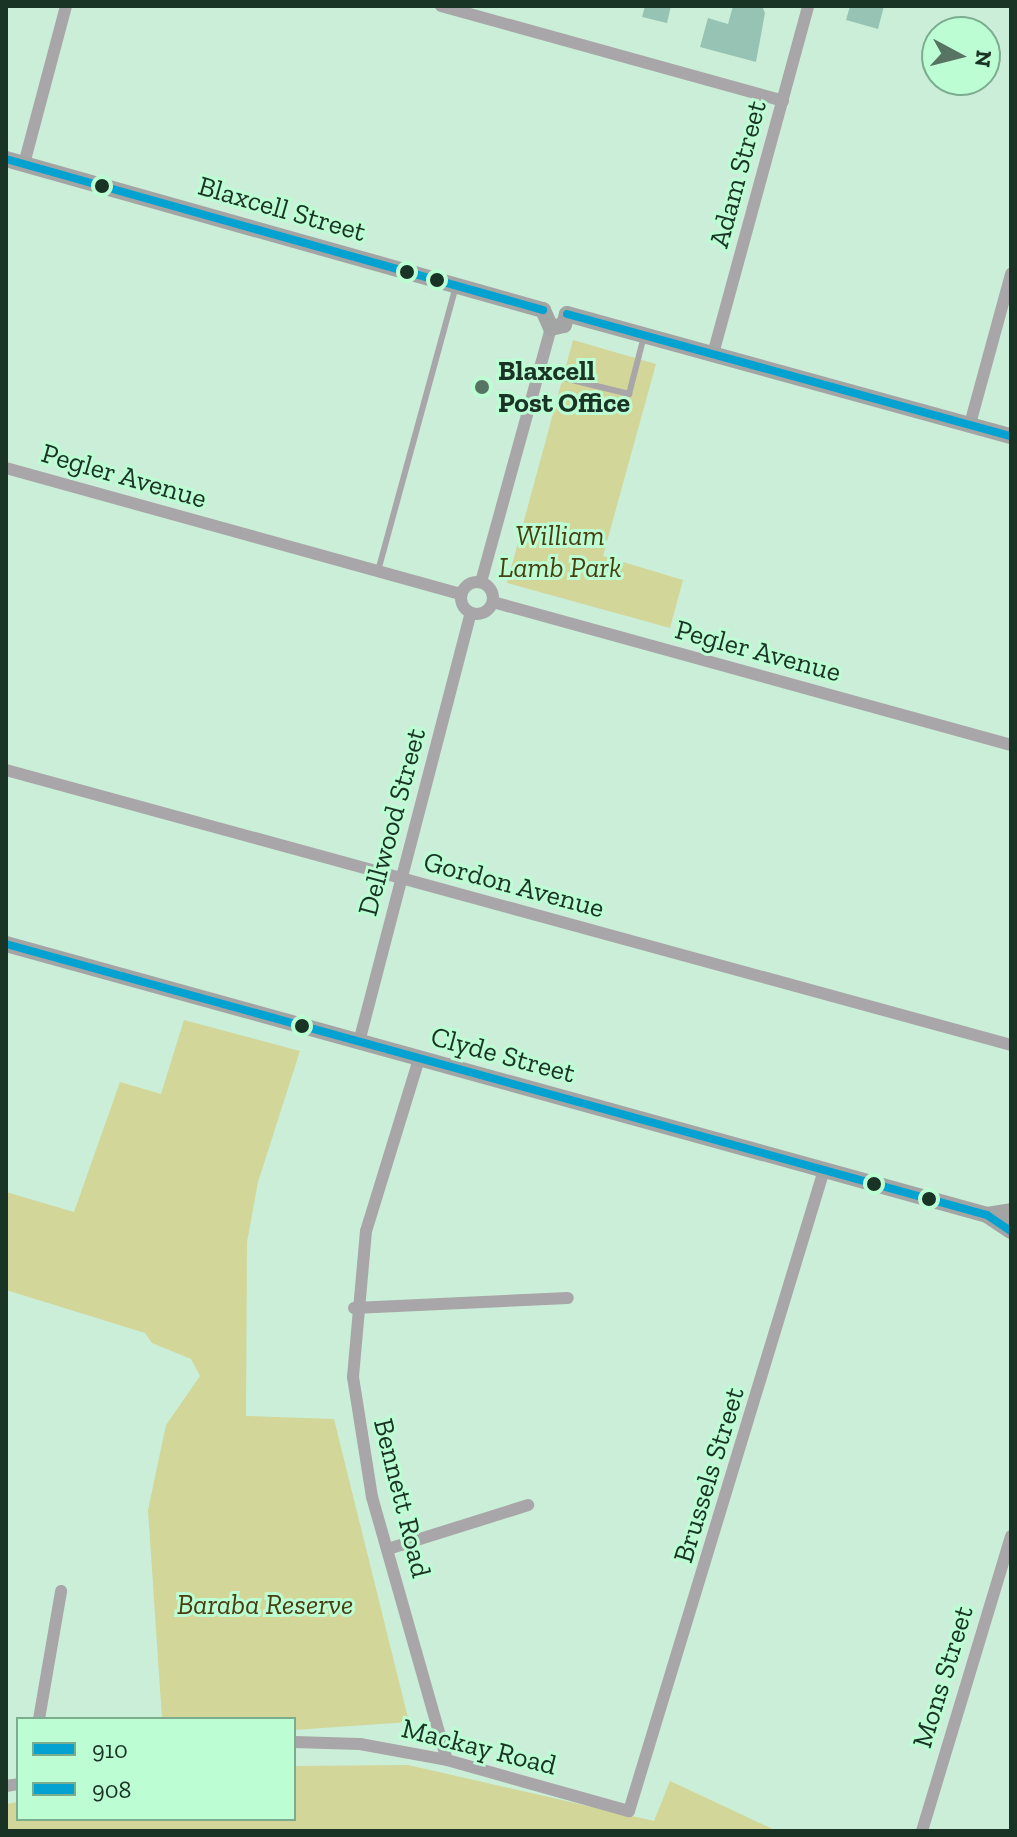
<!DOCTYPE html>
<style>
body{margin:0}
#map{position:relative;width:1017px;height:1837px;overflow:hidden;background:#cbeed8;font-family:"Zilla Slab",serif}
div>[style]{position:absolute}
.green>*{inset:0;background:#d2d699}
.building>*{inset:0;background:#96c3b4}
.lane>*{height:6px;margin:-3px;padding:0 3px;transform-origin:3px;border-radius:3px;background:#a8a6a8}
.street>*{height:12px;margin:-6px;padding:0 6px;transform-origin:6px;border-radius:6px;background:#a8a6a8}
.street>.ring{margin:-6px;padding:0;box-sizing:content-box;background:none;border:12px solid #a8a6a8;border-radius:50%}
.secondary>*{height:16px;margin:-8px;padding:0 8px;transform-origin:8px;border-radius:8px;background:#a3a5a4}
.bus-1>*{height:8px;margin:-4px;padding:0 4px;transform-origin:4px;border-radius:4px;background:#04a2d1}
.bus-2>*{height:8px;margin:-4px;padding:0 4px;transform-origin:4px;border-radius:4px;background:#04a2d1}
.dots>*{width:22px;height:22px;translate:-50% -50%;box-sizing:border-box;border:4px solid #bcfdd4;border-radius:50%}
span{translate:-50% -50%;white-space:nowrap;text-align:center;line-height:1.15;-webkit-text-stroke:6px #bcfdd4;paint-order:stroke}
.street-label{font-size:28px;color:#193324}
.poi-label{font-size:28px;color:#193324;font-weight:700}
.left{translate:0 -50%;text-align:left}
.park-label{font-size:28px;color:#483e10;font-style:italic}
.frame{position:absolute;inset:0;border:8px solid #193324;pointer-events:none}
.legend{position:absolute;left:16px;top:1717px;width:280px;height:104px;box-sizing:border-box;background:#bcfdd4;border:2px solid #7bac8e;margin:0;padding:10px 14px;list-style:none;font-size:24px;color:#193324}
.legend li{display:flex;align-items:center;gap:16px;height:40px}
.legend b{width:40px;border:2px solid #7bac8e}
.north{position:absolute;left:921px;top:16px;width:80px;height:80px;box-sizing:border-box;background:#bcfdd4;border:2px solid #7bac8e;border-radius:50%;rotate:97deg;font-size:22px;font-weight:700;line-height:32px;text-align:center;color:#193324}
.north::after{content:'';display:block;margin:auto;width:28px;height:36px;background:#577463;clip-path:polygon(50% 0,100% 100%,50% 72%,0 100%)}
</style>
<div id="map">
<div class="green">
<div style="clip-path:polygon(573px 340px,656px 364px,603px 556px,683px 580px,670px 628px,507px 583px)"></div>
<div style="clip-path:polygon(184px 1020px,300px 1051px,258px 1182px,247px 1242px,246px 1416px,334px 1419px,409px 1722px,294px 1730px,294px 1719px,162px 1719px,148px 1510px,166px 1425px,200px 1376px,191px 1359px,152px 1343px,145px 1333px,6px 1290px,6px 1192px,74px 1212px,120px 1082px,161px 1094px)"></div>
<div style="clip-path:polygon(408px 1765px,654px 1821px,670px 1781px,777px 1831px,6px 1831px,6px 1804px,18px 1802px,18px 1819px,294px 1819px,294px 1766px)"></div>
</div>
<div class="building">
<div style="clip-path:polygon(645px 6px,671px 6px,667px 23px,642px 17px)"></div>
<div style="clip-path:polygon(733px 6px,762px 6px,765px 13px,756px 62px,700px 47px,708px 18px,728px 24px)"></div>
<div style="clip-path:polygon(850px 6px,884px 6px,878px 29px,846px 20px)"></div>
</div>
<div class="lane">
<div style="left:539px;top:372px;width:93px;rotate:13.7deg"></div>
<div style="left:629px;top:394px;width:60px;rotate:-75.5deg"></div>
<div style="left:378px;top:571px;width:292px;rotate:-74.7deg"></div>
</div>
<div class="street">
<div style="left:441px;top:6px;width:355px;rotate:15.5deg"></div>
<div style="left:24px;top:164px;width:163px;rotate:-75.1deg"></div>
<div style="left:713px;top:354px;width:361px;rotate:-74.7deg"></div>
<div style="left:970px;top:424px;width:156px;rotate:-74.7deg"></div>
<div style="left:6px;top:468px;width:472px;rotate:15.5deg"></div>
<div class="ring" style="left:461px;top:582px;width:20px;height:20px"></div>
<div style="left:481px;top:582px;width:263px;rotate:-74.6deg"></div>
<div style="left:493px;top:602px;width:537px;rotate:15.43deg"></div>
<div style="left:6px;top:770px;width:1042px;rotate:15.3deg"></div>
<div style="left:359px;top:1042px;width:443px;rotate:-75.4deg"></div>
<div style="left:419px;top:1059px;width:180px;rotate:107.1deg"></div>
<div style="left:366px;top:1231px;width:147px;rotate:95.1deg"></div>
<div style="left:353px;top:1377px;width:121px;rotate:81deg"></div>
<div style="left:372px;top:1497px;width:273px;rotate:74.1deg"></div>
<div style="left:354px;top:1308px;width:214px;rotate:-2.7deg"></div>
<div style="left:388px;top:1549px;width:147px;rotate:-17.4deg"></div>
<div style="left:39px;top:1719px;width:130px;rotate:-80.2deg"></div>
<div style="left:294px;top:1742px;width:66px;rotate:1.7deg"></div>
<div style="left:360px;top:1744px;width:88px;rotate:10.4deg"></div>
<div style="left:447px;top:1760px;width:189px;rotate:15.7deg"></div>
<div style="left:629px;top:1811px;width:670px;rotate:-73.08deg"></div>
<div style="left:6px;top:1786px;width:12px;rotate:-9deg"></div>
<div style="left:922px;top:1831px;width:308px;rotate:-73.2deg"></div>
</div>
<div class="secondary">
<div style="left:6px;top:159px;width:558px;rotate:15.71deg"></div>
<div style="left:543px;top:310px;width:20px;rotate:66deg"></div>
<div style="left:551px;top:328px;width:13px;rotate:-13deg"></div>
<div style="left:564px;top:325px;width:11px;rotate:-75deg"></div>
<div style="left:567px;top:314px;width:460px;rotate:15.4deg"></div>
<div style="left:6px;top:944px;width:1018px;rotate:15.44deg"></div>
<div style="left:987px;top:1215px;width:29px;rotate:34deg"></div>
<div style="left:987px;top:1215px;width:24px;rotate:-9deg"></div>
</div>
<div class="bus-1">
<div style="left:6px;top:159px;width:558px;rotate:15.71deg"></div>
<div style="left:567px;top:314px;width:460px;rotate:15.4deg"></div>
</div>
<div class="bus-2">
<div style="left:6px;top:944px;width:1018px;rotate:15.44deg"></div>
<div style="left:987px;top:1215px;width:29px;rotate:34deg"></div>
</div>
<div class="dots">
<div style="left:102px;top:186px;background:#193324"></div>
<div style="left:407px;top:272px;background:#193324"></div>
<div style="left:437px;top:280px;background:#193324"></div>
<div style="left:482px;top:387px;background:#577463"></div>
<div style="left:302px;top:1026px;background:#193324"></div>
<div style="left:874px;top:1184px;background:#193324"></div>
<div style="left:929px;top:1199px;background:#193324"></div>
</div>
<div class="street-label">
<span style="left:738px;top:174px;rotate:-75deg">Adam Street</span>
<span style="left:282px;top:209px;rotate:16deg">Blaxcell Street</span>
<span style="left:124px;top:476px;rotate:16deg">Pegler Avenue</span>
<span style="left:758px;top:651px;rotate:15deg">Pegler Avenue</span>
<span style="left:392px;top:822px;rotate:-75deg">Dellwood Street</span>
<span style="left:514px;top:885px;rotate:15deg">Gordon Avenue</span>
<span style="left:503px;top:1055px;rotate:15deg">Clyde Street</span>
<span style="left:709px;top:1475px;rotate:-73deg">Brussels Street</span>
<span style="left:402px;top:1498px;rotate:76deg">Bennett Road</span>
<span style="left:943px;top:1677px;rotate:-73deg">Mons Street</span>
<span style="left:479px;top:1747px;rotate:14deg">Mackay Road</span>
</div>
<div class="poi-label">
<span class="left" style="left:498px;top:387px">Blaxcell<br>Post Office</span>
</div>
<div class="park-label">
<span style="left:560px;top:552px">William<br>Lamb Park</span>
<span style="left:265px;top:1605px">Baraba Reserve</span>
</div>
<div class="frame"></div>
<ul class="legend">
<li><b style="height:10px;background:#04a2d1"></b>910</li>
<li><b style="height:10px;background:#04a2d1"></b>908</li>
</ul>
<div class="north">N</div>
</div>
